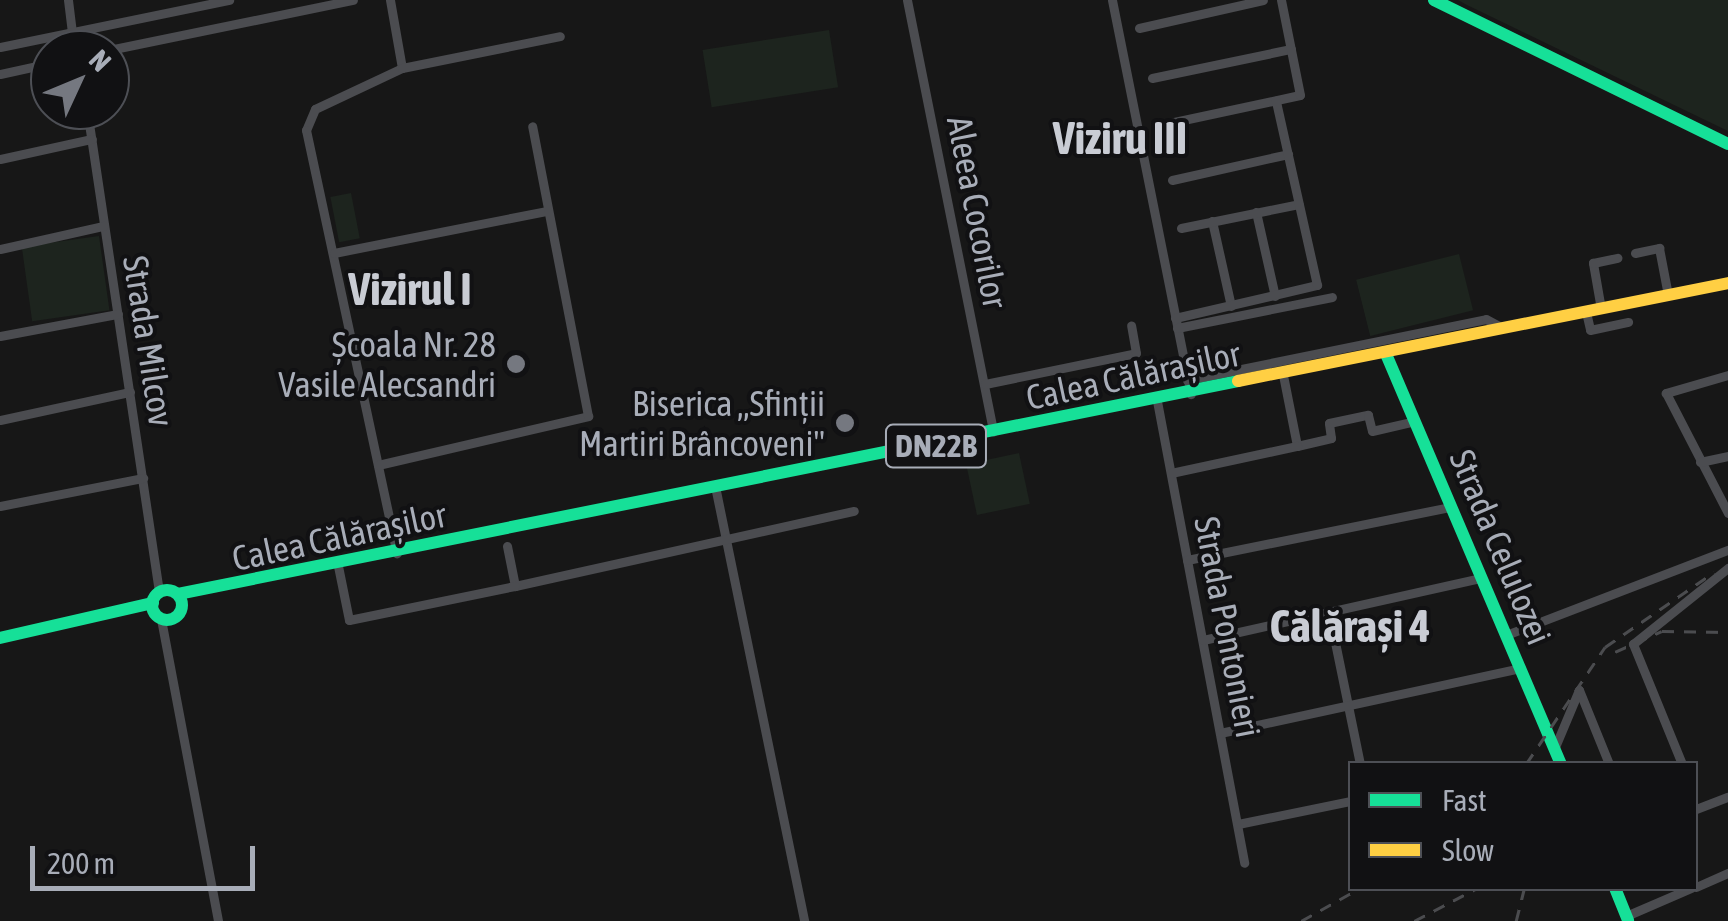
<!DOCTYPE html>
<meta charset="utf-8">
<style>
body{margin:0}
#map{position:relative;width:1728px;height:921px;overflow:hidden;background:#171717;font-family:"Asap Condensed",sans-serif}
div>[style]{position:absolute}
.green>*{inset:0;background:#1d241e;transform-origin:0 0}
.street>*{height:9px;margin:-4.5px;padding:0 4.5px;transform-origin:4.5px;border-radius:4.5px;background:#4b4c50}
.fast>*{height:12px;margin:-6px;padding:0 6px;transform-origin:6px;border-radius:6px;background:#16e098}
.fast>.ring{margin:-6px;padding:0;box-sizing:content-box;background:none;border:12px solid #16e098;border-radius:50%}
.slow>*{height:12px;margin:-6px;padding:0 6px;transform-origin:6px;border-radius:6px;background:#ffcf43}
.rail>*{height:2.5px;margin-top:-1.25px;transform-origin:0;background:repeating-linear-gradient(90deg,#4b4c4f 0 12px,transparent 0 22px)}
.dots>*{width:28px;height:28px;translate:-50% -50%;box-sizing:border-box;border:5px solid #111113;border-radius:50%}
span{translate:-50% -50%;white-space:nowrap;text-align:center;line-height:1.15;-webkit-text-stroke:8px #111113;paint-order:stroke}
.shield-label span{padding:2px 8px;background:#111113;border:2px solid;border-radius:8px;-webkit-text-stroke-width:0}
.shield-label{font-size:32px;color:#a8adb8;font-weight:700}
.street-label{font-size:35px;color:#a8adb8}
.poi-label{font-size:35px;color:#a8adb8}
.right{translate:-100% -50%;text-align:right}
.district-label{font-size:45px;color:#c9ccd4;font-weight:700}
.legend{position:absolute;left:1348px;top:761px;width:350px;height:130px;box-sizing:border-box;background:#111113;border:2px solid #4d4f55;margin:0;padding:12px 18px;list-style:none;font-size:30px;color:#a8adb8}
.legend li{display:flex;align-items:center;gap:20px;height:50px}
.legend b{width:50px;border:2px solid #4d4f55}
.north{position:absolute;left:30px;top:30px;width:100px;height:100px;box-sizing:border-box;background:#111113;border:2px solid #4d4f55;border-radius:50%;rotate:46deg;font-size:28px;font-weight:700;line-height:40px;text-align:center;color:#a8adb8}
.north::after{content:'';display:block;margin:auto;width:35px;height:45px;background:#757880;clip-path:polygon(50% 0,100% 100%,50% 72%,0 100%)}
.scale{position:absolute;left:30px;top:846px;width:225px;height:45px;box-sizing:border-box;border:5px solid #a8adb8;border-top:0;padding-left:12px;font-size:30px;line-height:35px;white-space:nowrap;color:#a8adb8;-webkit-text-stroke:8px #111113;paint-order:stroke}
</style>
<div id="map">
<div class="green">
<div style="clip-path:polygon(1458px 0,1728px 0,1728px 131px,1465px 4px)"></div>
<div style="left:829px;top:30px;width:58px;height:128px;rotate:81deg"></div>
<div style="left:351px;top:193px;width:46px;height:21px;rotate:79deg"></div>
<div style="left:99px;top:236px;width:75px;height:78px;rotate:82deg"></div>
<div style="left:1459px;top:254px;width:58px;height:106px;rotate:76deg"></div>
<div style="left:1019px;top:453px;width:52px;height:54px;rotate:78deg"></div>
</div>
<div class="street">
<div style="left:68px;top:0;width:31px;rotate:83deg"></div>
<div style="left:390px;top:0;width:69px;rotate:80deg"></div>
<div style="left:402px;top:68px;width:96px;rotate:154.8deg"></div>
<div style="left:315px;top:109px;width:23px;rotate:113deg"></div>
<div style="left:306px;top:130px;width:433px;rotate:77.9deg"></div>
<div style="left:907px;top:0;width:440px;rotate:78.7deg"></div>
<div style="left:1112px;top:0;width:402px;rotate:78.7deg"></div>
<div style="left:1139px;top:28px;width:127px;rotate:-12.7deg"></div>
<div style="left:0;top:47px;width:234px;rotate:-11.6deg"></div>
<div style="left:109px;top:50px;width:249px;rotate:-11.6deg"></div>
<div style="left:402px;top:68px;width:161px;rotate:-11.4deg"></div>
<div style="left:0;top:74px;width:51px;rotate:-12.4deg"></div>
<div style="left:1152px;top:78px;width:142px;rotate:-11.8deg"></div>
<div style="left:87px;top:110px;width:488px;rotate:81.5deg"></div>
<div style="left:1160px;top:125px;width:143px;rotate:-12.1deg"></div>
<div style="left:1300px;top:95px;width:97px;rotate:-101.3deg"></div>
<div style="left:0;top:159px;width:94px;rotate:-12.3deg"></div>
<div style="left:1172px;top:180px;width:119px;rotate:-12.6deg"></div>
<div style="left:1256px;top:212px;width:86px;rotate:77.3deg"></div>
<div style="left:1212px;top:221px;width:87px;rotate:77.4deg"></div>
<div style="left:1181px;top:228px;width:120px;rotate:-11.5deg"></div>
<div style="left:0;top:249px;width:106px;rotate:-12.6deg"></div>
<div style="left:334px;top:253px;width:216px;rotate:-11.2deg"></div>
<div style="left:1635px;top:253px;width:25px;rotate:-12deg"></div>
<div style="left:1659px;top:248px;width:48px;rotate:79.2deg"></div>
<div style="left:1601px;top:309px;width:47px;rotate:-99.9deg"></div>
<div style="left:1593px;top:263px;width:25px;rotate:-12deg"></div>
<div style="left:1586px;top:312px;width:18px;rotate:77deg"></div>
<div style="left:1590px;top:330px;width:39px;rotate:-12deg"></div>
<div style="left:1175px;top:318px;width:146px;rotate:-13.1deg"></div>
<div style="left:1317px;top:285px;width:189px;rotate:-102.6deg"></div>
<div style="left:1177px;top:328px;width:158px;rotate:-11.3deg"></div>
<div style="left:0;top:336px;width:120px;rotate:-10.6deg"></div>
<div style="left:1283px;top:375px;width:72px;rotate:78.8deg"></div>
<div style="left:1297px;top:446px;width:35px;rotate:-13deg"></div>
<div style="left:1331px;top:438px;width:15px;rotate:-98deg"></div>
<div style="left:1329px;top:423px;width:40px;rotate:-12deg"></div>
<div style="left:1368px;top:415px;width:16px;rotate:76deg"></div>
<div style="left:1372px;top:431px;width:44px;rotate:-13.1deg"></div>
<div style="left:1728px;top:375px;width:65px;rotate:163.8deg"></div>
<div style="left:1666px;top:393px;width:135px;rotate:62.7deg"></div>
<div style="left:1187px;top:380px;width:305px;rotate:-11.5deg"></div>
<div style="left:1486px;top:319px;width:19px;rotate:28deg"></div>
<div style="left:985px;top:384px;width:154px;rotate:-11.6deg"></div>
<div style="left:1136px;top:353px;width:28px;rotate:-100deg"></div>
<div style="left:1157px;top:401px;width:470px;rotate:79.3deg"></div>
<div style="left:0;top:420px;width:133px;rotate:-12.2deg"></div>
<div style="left:1700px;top:462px;width:29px;rotate:-12deg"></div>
<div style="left:378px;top:465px;width:216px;rotate:-13.1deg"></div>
<div style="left:588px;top:416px;width:295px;rotate:-100.9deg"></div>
<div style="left:1171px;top:473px;width:129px;rotate:-12.1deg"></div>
<div style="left:716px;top:491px;width:439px;rotate:78.4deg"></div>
<div style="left:0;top:506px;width:146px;rotate:-11.1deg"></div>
<div style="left:507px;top:546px;width:41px;rotate:78.7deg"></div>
<div style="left:515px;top:586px;width:347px;rotate:-12.5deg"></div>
<div style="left:1187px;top:560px;width:269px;rotate:-11.4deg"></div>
<div style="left:338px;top:566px;width:55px;rotate:78.5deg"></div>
<div style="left:349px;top:620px;width:169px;rotate:-11.6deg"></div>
<div style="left:1329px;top:613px;width:154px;rotate:78.4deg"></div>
<div style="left:161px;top:619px;width:307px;rotate:79.3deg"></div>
<div style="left:1506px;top:635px;width:238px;rotate:-21deg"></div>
<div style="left:1203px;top:640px;width:285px;rotate:-12.6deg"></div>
<div style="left:1579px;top:690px;width:80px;rotate:67.9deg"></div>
<div style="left:1220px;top:733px;width:307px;rotate:-12.2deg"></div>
<div style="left:1555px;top:747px;width:62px;rotate:-67.2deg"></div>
<div style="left:1682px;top:764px;width:130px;rotate:-112.2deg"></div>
<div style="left:1633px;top:644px;width:122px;rotate:-38.7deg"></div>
<div style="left:1696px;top:809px;width:34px;rotate:-21deg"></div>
<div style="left:1238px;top:824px;width:114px;rotate:-11.6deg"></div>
<div style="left:1696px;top:887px;width:35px;rotate:-24deg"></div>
<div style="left:1626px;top:916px;width:71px;rotate:-23.3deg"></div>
</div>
<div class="fast">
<div style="left:1434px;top:0;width:327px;rotate:26.1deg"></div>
<div style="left:1386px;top:354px;width:446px;rotate:66.9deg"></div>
<div class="ring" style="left:152px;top:590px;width:18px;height:18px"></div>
<div style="left:178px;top:594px;width:1081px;rotate:-11.36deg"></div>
<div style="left:0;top:638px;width:157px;rotate:-12.9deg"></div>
<div style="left:1615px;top:888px;width:35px;rotate:68deg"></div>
</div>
<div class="slow">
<div style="left:1238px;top:381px;width:500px;rotate:-11.3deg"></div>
</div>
<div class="rail">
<div style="left:1615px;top:652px;width:51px;rotate:-24.1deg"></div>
<div style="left:1662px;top:631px;width:66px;rotate:0.9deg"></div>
<div style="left:1526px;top:764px;width:141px;rotate:-56deg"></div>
<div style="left:1605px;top:647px;width:132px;rotate:-34.5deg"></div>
<div style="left:1301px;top:921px;width:68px;rotate:-29.2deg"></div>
<div style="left:1414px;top:921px;width:71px;rotate:-27.6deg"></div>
<div style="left:1516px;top:921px;width:34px;rotate:-76deg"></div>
</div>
<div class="dots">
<div style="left:516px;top:364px;background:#757880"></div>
<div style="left:845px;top:423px;background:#757880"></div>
</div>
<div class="shield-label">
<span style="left:936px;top:446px">DN22B</span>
</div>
<div class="street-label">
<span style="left:978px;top:212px;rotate:79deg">Aleea Cocorilor</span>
<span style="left:149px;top:341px;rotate:81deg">Strada Milcov</span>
<span style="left:1133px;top:375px;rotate:-12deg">Calea Călărașilor</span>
<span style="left:339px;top:536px;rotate:-12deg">Calea Călărașilor</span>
<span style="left:1501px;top:547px;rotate:67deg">Strada Celulozei</span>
<span style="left:1228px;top:627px;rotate:79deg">Strada Pontonieri</span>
</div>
<div class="poi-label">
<span class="right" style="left:496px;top:364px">Școala Nr. 28<br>Vasile Alecsandri</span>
<span class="right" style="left:825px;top:423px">Biserica „Sfinții<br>Martiri Brâncoveni"</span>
</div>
<div class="district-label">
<span style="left:1120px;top:139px">Viziru III</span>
<span style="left:410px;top:290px">Vizirul I</span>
<span style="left:1350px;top:627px">Călărași 4</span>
</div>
<ul class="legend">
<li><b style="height:12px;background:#16e098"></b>Fast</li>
<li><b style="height:12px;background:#ffcf43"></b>Slow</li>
</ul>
<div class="north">N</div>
<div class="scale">200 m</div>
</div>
